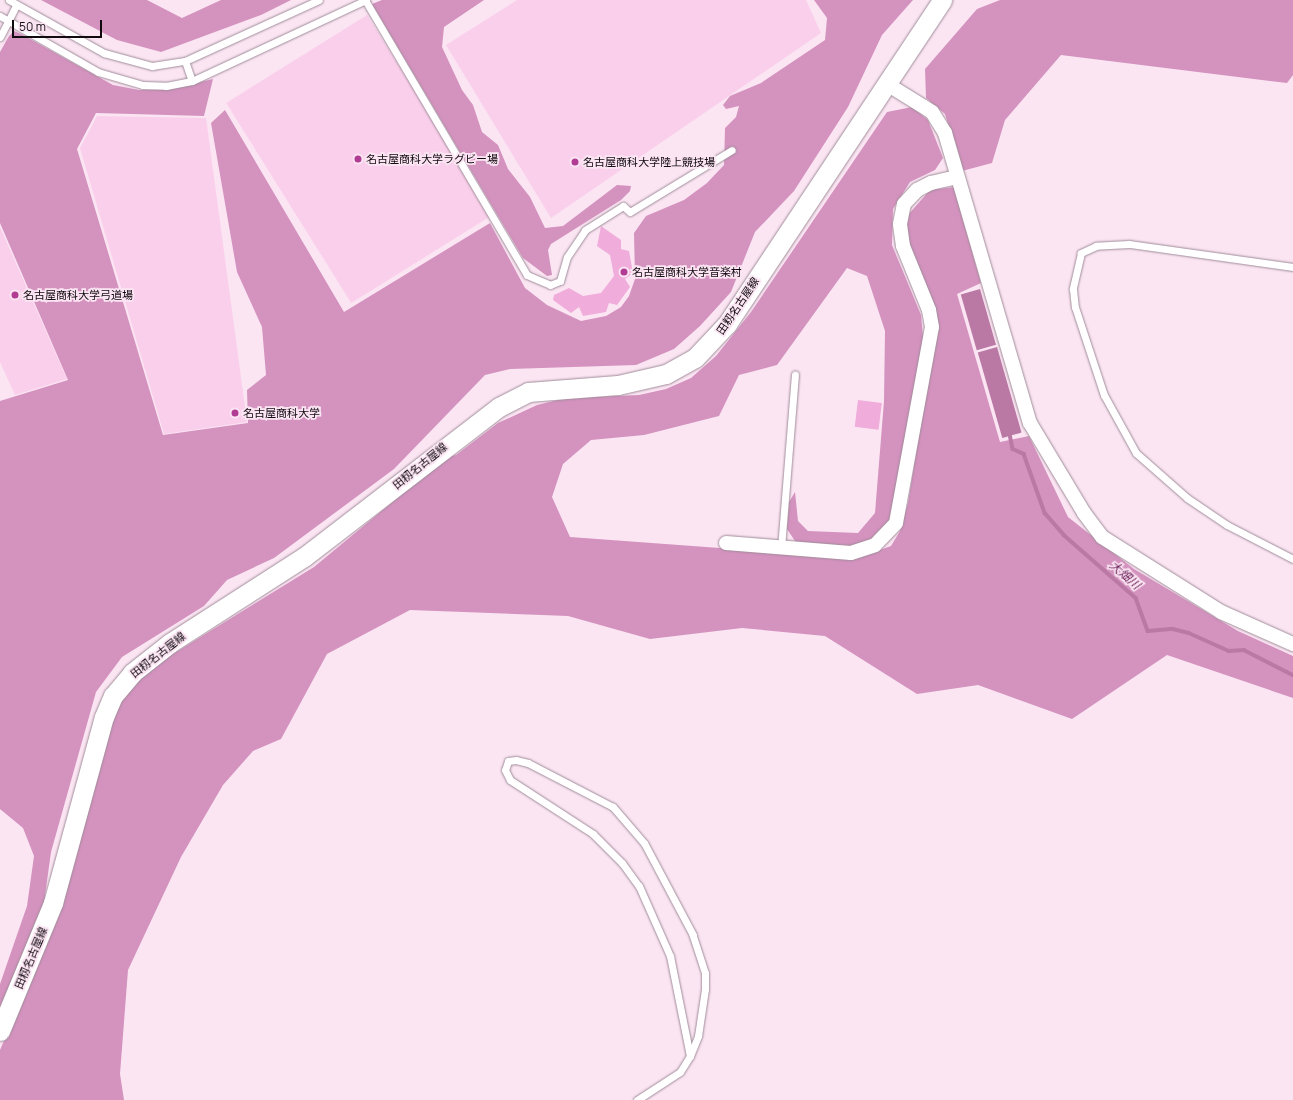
<!DOCTYPE html>
<meta charset="utf-8">
<style>
body{margin:0}
#map{position:relative;width:1293px;height:1100px;overflow:hidden;background:#fbe5f3;font-family:Manrope,"Noto Sans JP",sans-serif}
div>[style]{position:absolute}
.green>*{inset:0;background:#facfeb;transform-origin:0 0}
.forest>*{inset:0;background:#d492bf}
.water>*{inset:0;background:#b979a4;transform-origin:0 0}
.stream>*{height:3.5px;margin:-1.75px;padding:0 1.75px;transform-origin:1.75px;border-radius:1.75px;background:#b979a4}
.building>*{inset:0;background:#f0acda;transform-origin:0 0}
.roads{filter:drop-shadow(0 0 1px #a08c99) drop-shadow(0 0 1px #a08c99)}
.service>*{height:7px;margin:-3.5px;padding:0 3.5px;transform-origin:3.5px;border-radius:3.5px;background:#fff}
.minor>*{height:14px;margin:-7px;padding:0 7px;transform-origin:7px;border-radius:7px;background:#fff}
.secondary>*{height:19px;margin:-9.5px;padding:0 9.5px;transform-origin:9.5px;border-radius:9.5px;background:#fff}
.dots>*{width:11px;height:11px;translate:-50% -50%;box-sizing:border-box;border:2px solid #fbe5f3;border-radius:50%}
span{translate:-50% -50%;white-space:nowrap;text-align:center;line-height:1.15;-webkit-text-stroke:3.5px #fbe5f3;paint-order:stroke}
.poi-label{font-size:11px;color:#110a0f}
.left{translate:0 -50%;text-align:left}
.street-label{font-size:11px;color:#110a0f}
.water-label{font-size:12px;color:#60124d;font-style:italic}
.scale{position:absolute;left:12px;top:20px;width:90px;height:18px;box-sizing:border-box;border:2px solid #110a0f;border-top:0;padding-left:5px;font-size:12px;line-height:14px;white-space:nowrap;color:#110a0f;-webkit-text-stroke:3px #fbe5f3;paint-order:stroke}
</style>
<div id="map">
<div class="green">
<div style="clip-path:polygon(517px 0,806px 0,821px 33px,551px 218px,446px 45px)"></div>
<div style="left:367px;top:15px;width:236px;height:166px;rotate:58deg"></div>
<div style="clip-path:polygon(97px 116px,206px 118px,247px 422px,164px 434px,80px 148px)"></div>
<div style="clip-path:polygon(0 227px,67px 379px,15px 395px,0 362px)"></div>
</div>
<div class="forest">
<div style="clip-path:polygon(41px 0,147px 0,182px 18px,221px 0,291px 0,261px 15px,161px 52px,117px 40px)"></div>
<div style="clip-path:polygon(382px 0,484px 0,444px 27px,442px 47px,462px 90px,473px 105px,482px 132px,498px 145px,508px 169px,530px 197px,545px 228px,563px 226px,617px 185px,631px 186px,630px 191px,621px 200px,551px 244px,548px 250px,552px 275px,547px 276px,523px 258px,372px 4px)"></div>
<div style="clip-path:polygon(814px 0,913px 0,882px 35px,848px 107px,794px 191px,755px 232px,731px 292px,700px 326px,674px 349px,636px 365px,510px 369px,485px 375px,394px 469px,274px 558px,227px 580px,204px 606px,122px 657px,96px 692px,51px 852px,44px 903px,0 1014px,0 984px,27px 906px,34px 856px,23px 828px,0 809px,0 401px,68px 380px,0 223px,0 52px,9px 36px,14px 31px,21px 34px,113px 85px,139px 90px,165px 90px,213px 79px,204px 116px,96px 113px,77px 149px,163px 435px,248px 423px,247px 390px,266px 375px,262px 327px,237px 272px,211px 123px,225px 110px,344px 312px,490px 223px,525px 288px,547px 305px,581px 321px,606px 316px,621px 307px,629px 296px,635px 279px,634px 233px,646px 216px,684px 200px,707px 183px,724px 165px,725px 128px,736px 117px,739px 106px,726px 109px,723px 105px,730px 96px,761px 83px,825px 40px,827px 18px)"></div>
<div style="clip-path:polygon(1000px 0,1293px 0,1293px 75px,1287px 83px,1061px 55px,1005px 120px,992px 163px,962px 171px,945px 114px,926px 98px,925px 69px,977px 9px)"></div>
<div style="clip-path:polygon(912px 107px,928px 120px,943px 158px,935px 170px,910px 182px,893px 209px,892px 245px,921px 315px,924px 347px,894px 516px,879px 539px,855px 550px,797px 544px,787px 529px,789px 502px,795px 492px,798px 521px,808px 531px,858px 533px,875px 513px,884px 401px,885px 331px,867px 276px,847px 268px,777px 365px,739px 375px,719px 416px,644px 435px,591px 440px,563px 464px,552px 497px,570px 537px,857px 558px,891px 546px,900px 531px,908px 503px,936px 329px,908px 240px,907px 216px,930px 190px,954px 187px,981px 283px,957px 294px,1000px 442px,1029px 436px,1068px 517px,1134px 569px,1238px 631px,1293px 656px,1293px 698px,1167px 655px,1072px 719px,978px 685px,917px 694px,825px 636px,742px 628px,650px 639px,568px 616px,410px 610px,327px 654px,281px 739px,253px 751px,223px 785px,181px 857px,128px 970px,120px 1074px,124px 1100px,0 1100px,0 1050px,62px 906px,113px 716px,124px 698px,149px 669px,314px 567px,447px 457px,456px 455px,498px 423px,537px 405px,566px 398px,639px 395px,666px 389px,691px 378px,716px 356px,751px 312px,887px 112px)"></div>
</div>
<div class="water">
<div style="left:980px;top:289px;width:58px;height:20px;rotate:74deg"></div>
<div style="left:997px;top:347px;width:89px;height:20px;rotate:74deg"></div>
</div>
<div class="stream">
<div style="left:1010px;top:434px;width:15px;rotate:79deg"></div>
<div style="left:1013px;top:449px;width:12px;rotate:24deg"></div>
<div style="left:1024px;top:454px;width:63px;rotate:70.4deg"></div>
<div style="left:1045px;top:513px;width:29px;rotate:49deg"></div>
<div style="left:1064px;top:535px;width:96px;rotate:41.2deg"></div>
<div style="left:1136px;top:598px;width:35px;rotate:70deg"></div>
<div style="left:1148px;top:631px;width:25px;rotate:-5deg"></div>
<div style="left:1173px;top:629px;width:16px;rotate:14deg"></div>
<div style="left:1189px;top:633px;width:44px;rotate:24.2deg"></div>
<div style="left:1229px;top:651px;width:15px;rotate:-4deg"></div>
<div style="left:1244px;top:650px;width:55px;rotate:27deg"></div>
</div>
<div class="building">
<div style="clip-path:polygon(601px 226px,621px 240px,621px 249px,629px 251px,633px 273px,625px 279px,630px 287px,617px 305px,609px 303px,606px 312px,583px 316px,579px 307px,571px 313px,553px 300px,554px 295px,569px 288px,583px 296px,601px 293px,614px 276px,610px 255px,597px 246px)"></div>
<div style="left:858px;top:400px;width:24px;height:27px;rotate:7deg"></div>
</div>
<div class="roads">
<div class="service">
<div style="left:9px;top:0;width:109px;rotate:29.2deg"></div>
<div style="left:104px;top:53px;width:50px;rotate:15.2deg"></div>
<div style="left:152px;top:66px;width:33px;rotate:-9deg"></div>
<div style="left:185px;top:61px;width:147px;rotate:-24.5deg"></div>
<div style="left:365px;top:0;width:319px;rotate:59.5deg"></div>
<div style="left:527px;top:275px;width:25px;rotate:23deg"></div>
<div style="left:550px;top:285px;width:11px;rotate:-22deg"></div>
<div style="left:560px;top:281px;width:25px;rotate:-74deg"></div>
<div style="left:567px;top:257px;width:32px;rotate:-56deg"></div>
<div style="left:585px;top:230px;width:45px;rotate:-32.3deg"></div>
<div style="left:623px;top:206px;width:9px;rotate:41deg"></div>
<div style="left:630px;top:212px;width:119px;rotate:-31.3deg"></div>
<div style="left:0;top:16px;width:113px;rotate:29.7deg"></div>
<div style="left:98px;top:72px;width:47px;rotate:16.1deg"></div>
<div style="left:143px;top:85px;width:23px;rotate:2deg"></div>
<div style="left:166px;top:86px;width:26px;rotate:-11deg"></div>
<div style="left:192px;top:81px;width:192px;rotate:-25deg"></div>
<div style="left:0;top:37px;width:36px;rotate:-63deg"></div>
<div style="left:185px;top:61px;width:21px;rotate:71deg"></div>
<div style="left:1293px;top:267px;width:166px;rotate:-172deg"></div>
<div style="left:1129px;top:244px;width:33px;rotate:177deg"></div>
<div style="left:1096px;top:246px;width:17px;rotate:155deg"></div>
<div style="left:1081px;top:253px;width:37px;rotate:103deg"></div>
<div style="left:1073px;top:289px;width:18px;rotate:84deg"></div>
<div style="left:1075px;top:307px;width:93px;rotate:71.8deg"></div>
<div style="left:1104px;top:395px;width:66px;rotate:61.1deg"></div>
<div style="left:1136px;top:453px;width:68px;rotate:41.4deg"></div>
<div style="left:1187px;top:498px;width:48px;rotate:34deg"></div>
<div style="left:1227px;top:525px;width:74px;rotate:27.3deg"></div>
<div style="left:781px;top:548px;width:174px;rotate:-85.4deg"></div>
<div style="left:637px;top:1100px;width:51px;rotate:-33.1deg"></div>
<div style="left:680px;top:1072px;width:19px;rotate:-58deg"></div>
<div style="left:690px;top:1056px;width:22px;rotate:-68deg"></div>
<div style="left:698px;top:1036px;width:48px;rotate:-81.5deg"></div>
<div style="left:705px;top:989px;width:16px;rotate:-90deg"></div>
<div style="left:705px;top:973px;width:40px;rotate:-108deg"></div>
<div style="left:693px;top:935px;width:104px;rotate:-118deg"></div>
<div style="left:644px;top:843px;width:48px;rotate:-130.7deg"></div>
<div style="left:613px;top:807px;width:96px;rotate:-152.6deg"></div>
<div style="left:528px;top:763px;width:12px;rotate:-166deg"></div>
<div style="left:516px;top:760px;width:8px;rotate:173deg"></div>
<div style="left:508px;top:761px;width:9px;rotate:108deg"></div>
<div style="left:505px;top:770px;width:11px;rotate:63deg"></div>
<div style="left:510px;top:780px;width:99px;rotate:33deg"></div>
<div style="left:593px;top:834px;width:41px;rotate:45deg"></div>
<div style="left:622px;top:863px;width:29px;rotate:54deg"></div>
<div style="left:639px;top:886px;width:77px;rotate:66.1deg"></div>
<div style="left:670px;top:956px;width:102px;rotate:78.7deg"></div>
</div>
<div class="minor">
<div style="left:887px;top:84px;width:53px;rotate:31.9deg"></div>
<div style="left:932px;top:112px;width:25px;rotate:58deg"></div>
<div style="left:945px;top:133px;width:302px;rotate:73.7deg"></div>
<div style="left:1030px;top:423px;width:105px;rotate:59deg"></div>
<div style="left:1084px;top:513px;width:30px;rotate:53deg"></div>
<div style="left:1102px;top:537px;width:141px;rotate:32.2deg"></div>
<div style="left:1221px;top:612px;width:79px;rotate:24deg"></div>
<div style="left:726px;top:543px;width:125px;rotate:4.6deg"></div>
<div style="left:851px;top:553px;width:25px;rotate:-18deg"></div>
<div style="left:875px;top:545px;width:30px;rotate:-46deg"></div>
<div style="left:896px;top:523px;width:199px;rotate:-79.6deg"></div>
<div style="left:932px;top:327px;width:17px;rotate:-100deg"></div>
<div style="left:929px;top:310px;width:69px;rotate:-112.1deg"></div>
<div style="left:903px;top:246px;width:22px;rotate:-98deg"></div>
<div style="left:900px;top:224px;width:20px;rotate:-79deg"></div>
<div style="left:904px;top:204px;width:19px;rotate:-47deg"></div>
<div style="left:917px;top:190px;width:16px;rotate:-27deg"></div>
<div style="left:931px;top:183px;width:26px;rotate:-13deg"></div>
</div>
<div class="secondary">
<div style="left:0;top:1031px;width:139px;rotate:-67.5deg"></div>
<div style="left:53px;top:903px;width:193px;rotate:-74.7deg"></div>
<div style="left:104px;top:717px;width:23px;rotate:-67deg"></div>
<div style="left:113px;top:696px;width:30px;rotate:-50deg"></div>
<div style="left:132px;top:673px;width:48px;rotate:-38.3deg"></div>
<div style="left:170px;top:643px;width:159px;rotate:-32.7deg"></div>
<div style="left:304px;top:557px;width:246px;rotate:-37.6deg"></div>
<div style="left:499px;top:407px;width:33px;rotate:-27deg"></div>
<div style="left:528px;top:392px;width:90px;rotate:-4.4deg"></div>
<div style="left:618px;top:385px;width:49px;rotate:-12.9deg"></div>
<div style="left:666px;top:374px;width:33px;rotate:-29deg"></div>
<div style="left:695px;top:358px;width:47px;rotate:-46.7deg"></div>
<div style="left:727px;top:324px;width:389px;rotate:-56.4deg"></div>
</div>
</div>
<div class="dots">
<div style="left:358px;top:159px;background:#b13c93"></div>
<div style="left:575px;top:162px;background:#b13c93"></div>
<div style="left:624px;top:272px;background:#b13c93"></div>
<div style="left:15px;top:295px;background:#b13c93"></div>
<div style="left:235px;top:413px;background:#b13c93"></div>
</div>
<div class="poi-label">
<span class="left" style="left:366px;top:159px">名古屋商科大学ラグビー場</span>
<span class="left" style="left:583px;top:162px">名古屋商科大学陸上競技場</span>
<span class="left" style="left:632px;top:272px">名古屋商科大学音楽村</span>
<span class="left" style="left:23px;top:295px">名古屋商科大学弓道場</span>
<span class="left" style="left:243px;top:413px">名古屋商科大学</span>
</div>
<div class="street-label">
<span style="left:738px;top:306px;rotate:-56deg">田籾名古屋線</span>
<span style="left:420px;top:466px;rotate:-39deg">田籾名古屋線</span>
<span style="left:158px;top:655px;rotate:-38deg">田籾名古屋線</span>
<span style="left:31px;top:958px;rotate:-67deg">田籾名古屋線</span>
</div>
<div class="water-label">
<span style="left:1125px;top:575px;rotate:41deg">大畑川</span>
</div>
<div class="scale">50 m</div>
</div>
